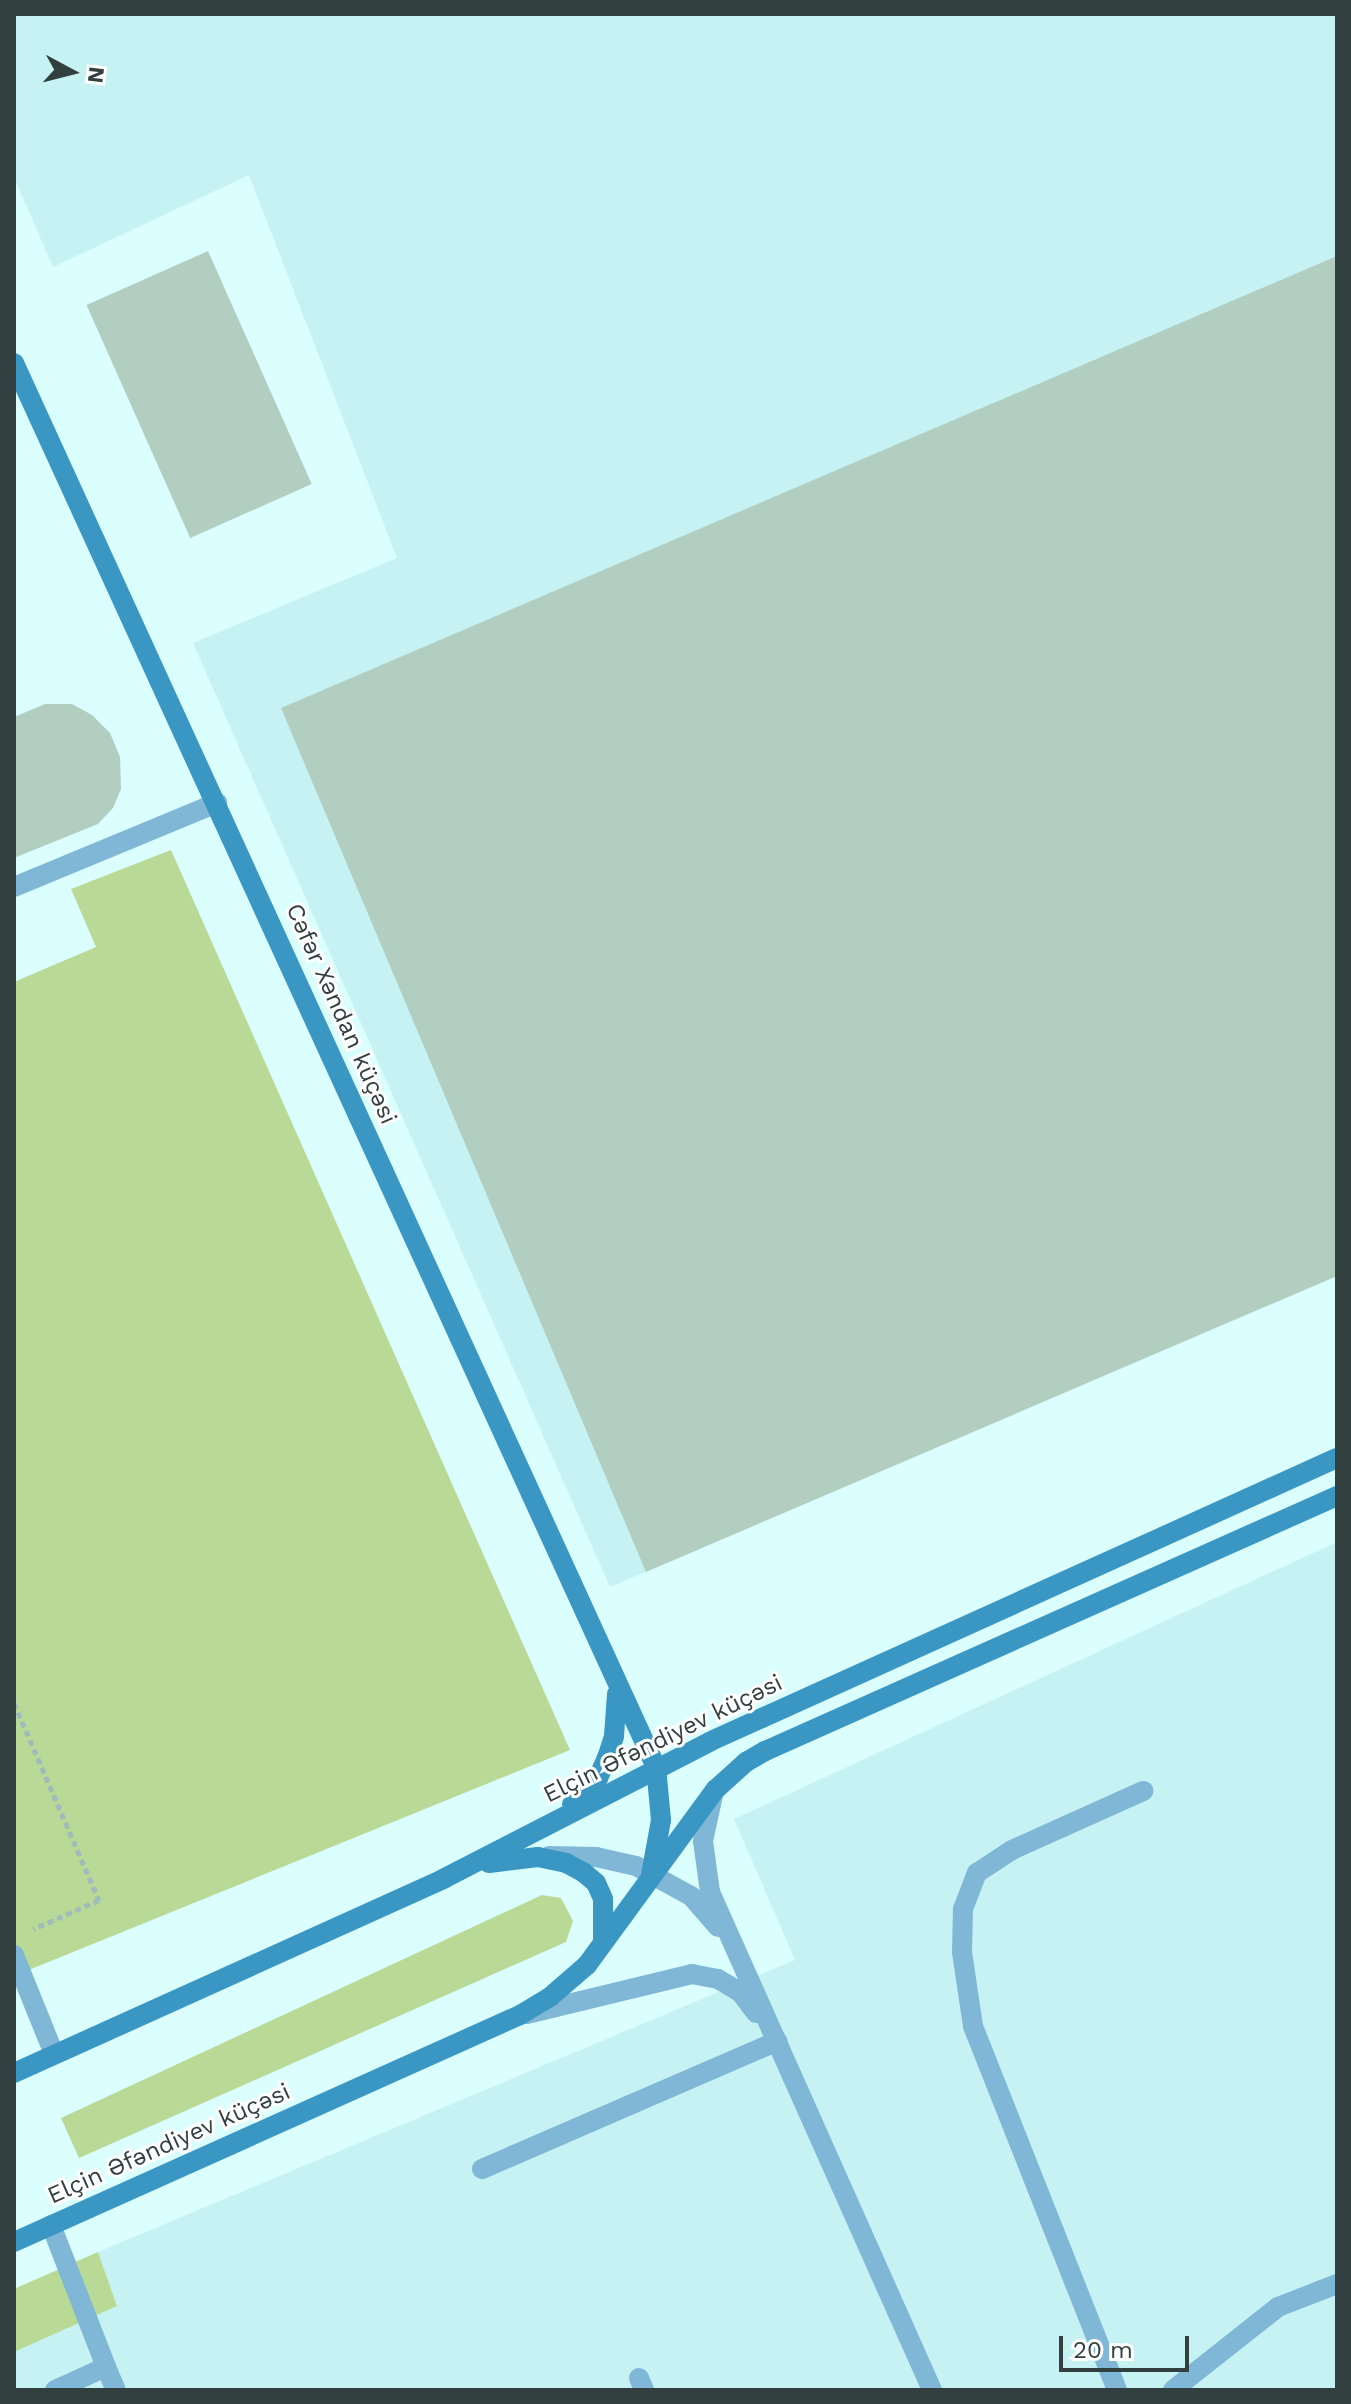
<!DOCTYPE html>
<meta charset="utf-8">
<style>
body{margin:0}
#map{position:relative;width:1351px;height:2404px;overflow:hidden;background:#dbfeff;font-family:"Work Sans",sans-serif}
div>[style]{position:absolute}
.built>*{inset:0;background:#c6f2f3}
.green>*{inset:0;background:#b9d997}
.building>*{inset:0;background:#b2cec0;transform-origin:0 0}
.path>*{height:5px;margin-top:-2.5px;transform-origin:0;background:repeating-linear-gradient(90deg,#9fbbbb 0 6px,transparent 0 10px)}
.lane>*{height:20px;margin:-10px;padding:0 10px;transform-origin:10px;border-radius:10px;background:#80b7d6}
.street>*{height:20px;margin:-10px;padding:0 10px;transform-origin:10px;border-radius:10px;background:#80b7d6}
.secondary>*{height:20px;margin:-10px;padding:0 10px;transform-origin:10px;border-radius:10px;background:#3a97c4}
span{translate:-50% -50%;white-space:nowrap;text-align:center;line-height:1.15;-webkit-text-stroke:6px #fff;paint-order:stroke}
.street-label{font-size:24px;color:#313f3f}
.frame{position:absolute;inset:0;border:16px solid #313f3f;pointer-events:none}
.north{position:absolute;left:32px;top:32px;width:80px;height:80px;-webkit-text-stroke:6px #fff;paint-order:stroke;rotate:97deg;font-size:22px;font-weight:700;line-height:32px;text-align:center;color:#313f3f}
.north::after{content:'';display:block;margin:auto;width:28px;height:36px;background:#313f3f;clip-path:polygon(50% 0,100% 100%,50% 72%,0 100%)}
.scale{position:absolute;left:1059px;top:2336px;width:130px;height:36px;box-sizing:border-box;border:4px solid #313f3f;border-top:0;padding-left:10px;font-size:24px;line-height:28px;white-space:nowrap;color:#313f3f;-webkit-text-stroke:6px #fff;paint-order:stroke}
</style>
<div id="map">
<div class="built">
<div style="clip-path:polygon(14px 14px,1337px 14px,1337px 1276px,610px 1587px,193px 643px,397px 558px,249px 175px,53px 267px,14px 177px)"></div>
<div style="clip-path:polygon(1337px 1542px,1337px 2390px,14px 2390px,14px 2352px,117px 2306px,98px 2252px,795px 1960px,734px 1819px)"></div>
</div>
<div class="green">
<div style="clip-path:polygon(171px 850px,570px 1750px,14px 1976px,14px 982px,96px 947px,71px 889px)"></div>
<div style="clip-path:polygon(542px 1895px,561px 1898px,573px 1921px,566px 1942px,79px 2158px,61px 2118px)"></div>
<div style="clip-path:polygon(98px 2252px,117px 2306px,14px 2352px,14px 2289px)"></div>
</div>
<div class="building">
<div style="left:208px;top:251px;width:255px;height:133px;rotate:66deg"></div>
<div style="clip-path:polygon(1337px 256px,1337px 1276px,646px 1572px,281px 708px)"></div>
<div style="clip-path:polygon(45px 704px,72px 704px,92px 715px,110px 733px,120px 757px,121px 789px,113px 808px,98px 824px,14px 858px,14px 717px)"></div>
</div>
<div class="path">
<div style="left:14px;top:1703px;width:215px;rotate:66.7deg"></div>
<div style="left:99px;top:1900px;width:72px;rotate:156.3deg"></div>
</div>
<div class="lane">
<div style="left:14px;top:887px;width:220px;rotate:-22.5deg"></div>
<div style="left:14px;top:1955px;width:107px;rotate:68deg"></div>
<div style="left:482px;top:2169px;width:322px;rotate:-23.4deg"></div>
<div style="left:51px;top:2225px;width:152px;rotate:68.8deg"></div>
<div style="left:639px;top:2378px;width:13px;rotate:67deg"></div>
<div style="left:55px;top:2390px;width:56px;rotate:-24.3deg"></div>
<div style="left:106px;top:2367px;width:25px;rotate:67deg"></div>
<div style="left:1117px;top:2390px;width:391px;rotate:-111.6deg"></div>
<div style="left:973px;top:2026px;width:75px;rotate:-98.5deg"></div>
<div style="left:962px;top:1952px;width:43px;rotate:-88.7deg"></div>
<div style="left:963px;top:1909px;width:39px;rotate:-69deg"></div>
<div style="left:977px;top:1873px;width:42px;rotate:-33.3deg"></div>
<div style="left:1012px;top:1850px;width:144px;rotate:-24.2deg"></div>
<div style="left:1173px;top:2390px;width:134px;rotate:-38.3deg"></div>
<div style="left:1278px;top:2307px;width:63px;rotate:-21.3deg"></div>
</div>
<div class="street">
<div style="left:713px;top:1795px;width:47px;rotate:102.3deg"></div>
<div style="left:703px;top:1841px;width:51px;rotate:82.2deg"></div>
<div style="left:710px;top:1892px;width:545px;rotate:65.97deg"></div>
<div style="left:549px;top:1856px;width:47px;rotate:1.2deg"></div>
<div style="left:596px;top:1857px;width:41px;rotate:12.7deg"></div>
<div style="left:636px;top:1866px;width:63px;rotate:28.6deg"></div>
<div style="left:691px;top:1896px;width:41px;rotate:48.9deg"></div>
<div style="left:527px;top:2014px;width:170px;rotate:-13.6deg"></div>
<div style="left:692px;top:1974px;width:26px;rotate:11deg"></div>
<div style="left:718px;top:1979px;width:27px;rotate:31deg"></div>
<div style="left:741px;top:1993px;width:25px;rotate:53deg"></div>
</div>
<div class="secondary">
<div style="left:14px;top:363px;width:1544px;rotate:65.43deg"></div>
<div style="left:656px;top:1767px;width:53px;rotate:84.6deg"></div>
<div style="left:661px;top:1820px;width:56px;rotate:100.3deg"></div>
<div style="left:572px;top:1804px;width:37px;rotate:-45deg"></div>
<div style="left:598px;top:1778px;width:22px;rotate:-66deg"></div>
<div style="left:607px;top:1758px;width:23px;rotate:-72deg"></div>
<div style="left:614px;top:1736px;width:42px;rotate:-85.9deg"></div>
<div style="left:489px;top:1863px;width:49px;rotate:-7deg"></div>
<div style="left:538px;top:1857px;width:29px;rotate:12deg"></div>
<div style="left:566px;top:1863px;width:19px;rotate:28deg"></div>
<div style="left:583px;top:1872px;width:17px;rotate:40deg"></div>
<div style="left:596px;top:1883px;width:17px;rotate:66deg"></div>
<div style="left:603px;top:1899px;width:44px;rotate:90deg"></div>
<div style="left:14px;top:2073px;width:471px;rotate:-24.3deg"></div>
<div style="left:443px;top:1879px;width:301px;rotate:-27.2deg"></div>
<div style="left:711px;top:1741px;width:687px;rotate:-24.33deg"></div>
<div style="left:14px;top:2242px;width:555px;rotate:-24.16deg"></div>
<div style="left:520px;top:2015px;width:35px;rotate:-31deg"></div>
<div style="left:550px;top:1997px;width:49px;rotate:-40.9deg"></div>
<div style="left:587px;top:1965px;width:217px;rotate:-53.8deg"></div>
<div style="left:715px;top:1790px;width:42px;rotate:-42.1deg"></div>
<div style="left:746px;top:1762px;width:22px;rotate:-30deg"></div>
<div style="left:765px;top:1751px;width:626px;rotate:-24.03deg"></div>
</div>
<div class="street-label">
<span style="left:341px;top:1014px;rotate:66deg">Cəfər Xəndan küçəsi</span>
<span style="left:663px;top:1739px;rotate:-26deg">Elçin Əfəndiyev küçəsi</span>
<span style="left:169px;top:2144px;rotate:-24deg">Elçin Əfəndiyev küçəsi</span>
</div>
<div class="frame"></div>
<div class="north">N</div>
<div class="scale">20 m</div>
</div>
